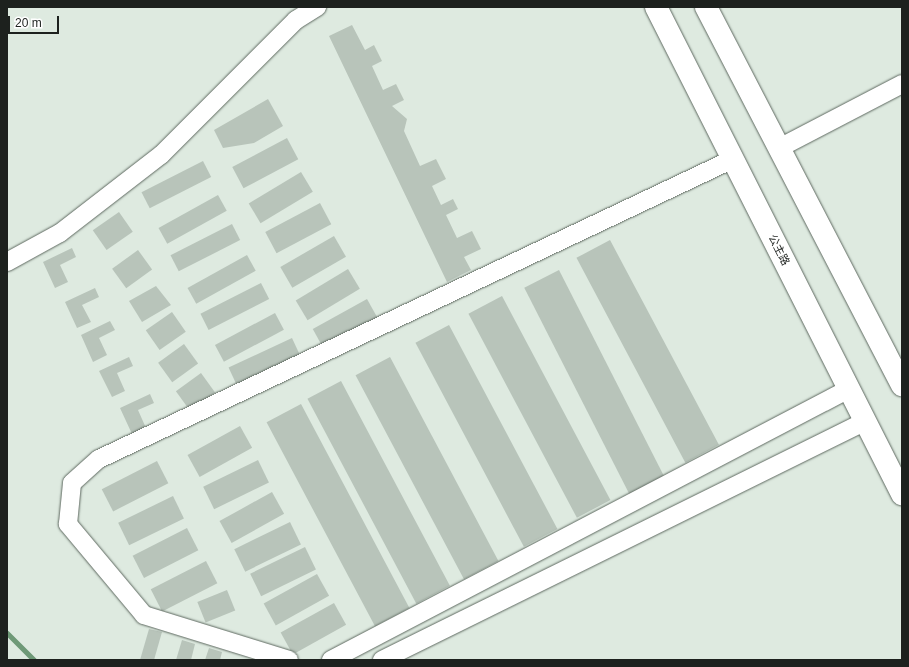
<!DOCTYPE html>
<meta charset="utf-8">
<style>
body{margin:0}
#map{position:relative;width:909px;height:667px;overflow:hidden;background:#deeae0;font-family:Arial,"Noto Sans SC",sans-serif}
div>[style]{position:absolute}
.stream>*{height:5px;margin:-2.5px;padding:0 2.5px;transform-origin:2.5px;border-radius:2.5px;background:#6e9977}
.building>*{inset:0;background:#b8c4ba;transform-origin:0 0}
.roads{filter:drop-shadow(0 0 1px #5e6960) drop-shadow(0 0 1px #5e6960)}
.minor>*{height:18px;margin:-9px;padding:0 9px;transform-origin:9px;border-radius:9px;background:#fff}
.major>*{height:22px;margin:-11px;padding:0 11px;transform-origin:11px;border-radius:11px;background:#fff}
span{translate:-50% -50%;white-space:nowrap;text-align:center;line-height:1.15;-webkit-text-stroke:4px #fff;paint-order:stroke}
.street-label{font-size:11px;color:#1d211e}
.frame{position:absolute;inset:0;border:8px solid #1d211e;pointer-events:none}
.scale{position:absolute;left:8px;top:16px;width:51px;height:18px;box-sizing:border-box;border:2px solid #1d211e;border-top:0;padding-left:5px;font-size:12px;line-height:14px;white-space:nowrap;color:#1d211e;-webkit-text-stroke:3px #fff;paint-order:stroke}
</style>
<div id="map">
<div class="stream">
<div style="left:7px;top:633px;width:38px;rotate:45deg"></div>
</div>
<div class="building">
<div style="clip-path:polygon(352px 25px,365px 50px,374px 45px,382px 61px,372px 66px,383px 90px,396px 84px,404px 100px,392px 106px,407px 119px,404px 131px,420px 166px,436px 159px,446px 179px,432px 186px,441px 205px,453px 199px,458px 209px,446px 215px,457px 238px,472px 231px,481px 249px,464px 257px,471px 270px,447px 282px,329px 36px)"></div>
<div style="clip-path:polygon(268px 99px,283px 126px,254px 143px,223px 148px,214px 130px)"></div>
<div style="left:287px;top:138px;width:24px;height:62px;rotate:62deg"></div>
<div style="left:203px;top:161px;width:18px;height:69px;rotate:63deg"></div>
<div style="left:301px;top:172px;width:23px;height:61px;rotate:59deg"></div>
<div style="left:218px;top:195px;width:18px;height:68px;rotate:61deg"></div>
<div style="left:320px;top:203px;width:24px;height:62px;rotate:62deg"></div>
<div style="left:119px;top:212px;width:24px;height:32px;rotate:55deg"></div>
<div style="left:232px;top:224px;width:18px;height:69px;rotate:63deg"></div>
<div style="left:334px;top:236px;width:24px;height:62px;rotate:60deg"></div>
<div style="left:610px;top:240px;width:232px;height:38px;rotate:62deg"></div>
<div style="clip-path:polygon(72px 248px,76px 257px,60px 265px,68px 282px,55px 288px,43px 262px)"></div>
<div style="left:138px;top:250px;width:24px;height:32px;rotate:54deg"></div>
<div style="left:247px;top:255px;width:18px;height:68px;rotate:61deg"></div>
<div style="left:348px;top:269px;width:23px;height:61px;rotate:59deg"></div>
<div style="left:559px;top:270px;width:232px;height:39px;rotate:63deg"></div>
<div style="left:261px;top:283px;width:18px;height:68px;rotate:63deg"></div>
<div style="clip-path:polygon(156px 286px,171px 305px,142px 322px,129px 301px)"></div>
<div style="clip-path:polygon(95px 288px,99px 297px,82px 305px,91px 322px,77px 328px,65px 302px)"></div>
<div style="left:502px;top:296px;width:231px;height:38px;rotate:62deg"></div>
<div style="left:367px;top:299px;width:23px;height:62px;rotate:61deg"></div>
<div style="left:172px;top:312px;width:24px;height:32px;rotate:55deg"></div>
<div style="left:275px;top:313px;width:19px;height:68px;rotate:62deg"></div>
<div style="clip-path:polygon(110px 321px,115px 330px,99px 338px,107px 355px,93px 362px,81px 335px)"></div>
<div style="left:449px;top:325px;width:231px;height:38px;rotate:62deg"></div>
<div style="left:292px;top:338px;width:19px;height:70px;rotate:65deg"></div>
<div style="left:184px;top:344px;width:24px;height:32px;rotate:54deg"></div>
<div style="clip-path:polygon(129px 357px,133px 366px,117px 373px,125px 391px,112px 397px,99px 371px)"></div>
<div style="left:390px;top:357px;width:231px;height:39px;rotate:62deg"></div>
<div style="left:201px;top:373px;width:24px;height:31px;rotate:54deg"></div>
<div style="left:341px;top:381px;width:232px;height:38px;rotate:62deg"></div>
<div style="clip-path:polygon(150px 394px,154px 403px,138px 410px,146px 428px,132px 434px,120px 408px)"></div>
<div style="left:301px;top:404px;width:231px;height:39px;rotate:62deg"></div>
<div style="left:240px;top:426px;width:25px;height:60px;rotate:61deg"></div>
<div style="left:258px;top:460px;width:25px;height:61px;rotate:64deg"></div>
<div style="left:157px;top:461px;width:25px;height:62px;rotate:63deg"></div>
<div style="left:272px;top:492px;width:25px;height:60px;rotate:61deg"></div>
<div style="left:173px;top:496px;width:25px;height:61px;rotate:64deg"></div>
<div style="left:290px;top:522px;width:25px;height:62px;rotate:64deg"></div>
<div style="left:187px;top:528px;width:25px;height:61px;rotate:63deg"></div>
<div style="left:305px;top:547px;width:25px;height:61px;rotate:64deg"></div>
<div style="left:206px;top:561px;width:25px;height:62px;rotate:63deg"></div>
<div style="left:317px;top:574px;width:25px;height:61px;rotate:61deg"></div>
<div style="left:227px;top:590px;width:22px;height:32px;rotate:68deg"></div>
<div style="left:334px;top:603px;width:25px;height:61px;rotate:61deg"></div>
<div style="clip-path:polygon(149px 629px,162px 632px,154px 660px,140px 660px)"></div>
<div style="clip-path:polygon(182px 640px,195px 644px,191px 660px,176px 660px)"></div>
<div style="clip-path:polygon(209px 648px,222px 652px,220px 660px,205px 660px)"></div>
</div>
<div class="roads">
<div class="minor">
<div style="left:779px;top:148px;width:139px;rotate:-27.5deg"></div>
<div style="left:7px;top:262px;width:60px;rotate:-28.7deg"></div>
<div style="left:60px;top:233px;width:128px;rotate:-37.7deg"></div>
<div style="left:161px;top:155px;width:191px;rotate:-45deg"></div>
<div style="left:296px;top:20px;width:25px;rotate:-32deg"></div>
<div style="left:289px;top:660px;width:152px;rotate:-162.8deg"></div>
<div style="left:144px;top:615px;width:119px;rotate:-129.9deg"></div>
<div style="left:68px;top:524px;width:41px;rotate:-84.4deg"></div>
<div style="left:72px;top:483px;width:36px;rotate:-42deg"></div>
<div style="left:99px;top:459px;width:701px;rotate:-25.32deg"></div>
<div style="left:331px;top:660px;width:585px;rotate:-27.62deg"></div>
<div style="left:382px;top:660px;width:540px;rotate:-26.28deg"></div>
</div>
<div class="major">
<div style="left:656px;top:7px;width:546px;rotate:63.2deg"></div>
<div style="left:706px;top:7px;width:426px;rotate:62.6deg"></div>
</div>
</div>
<div class="street-label">
<span style="left:779px;top:250px;rotate:63deg">公主路</span>
</div>
<div class="frame"></div>
<div class="scale">20 m</div>
</div>
